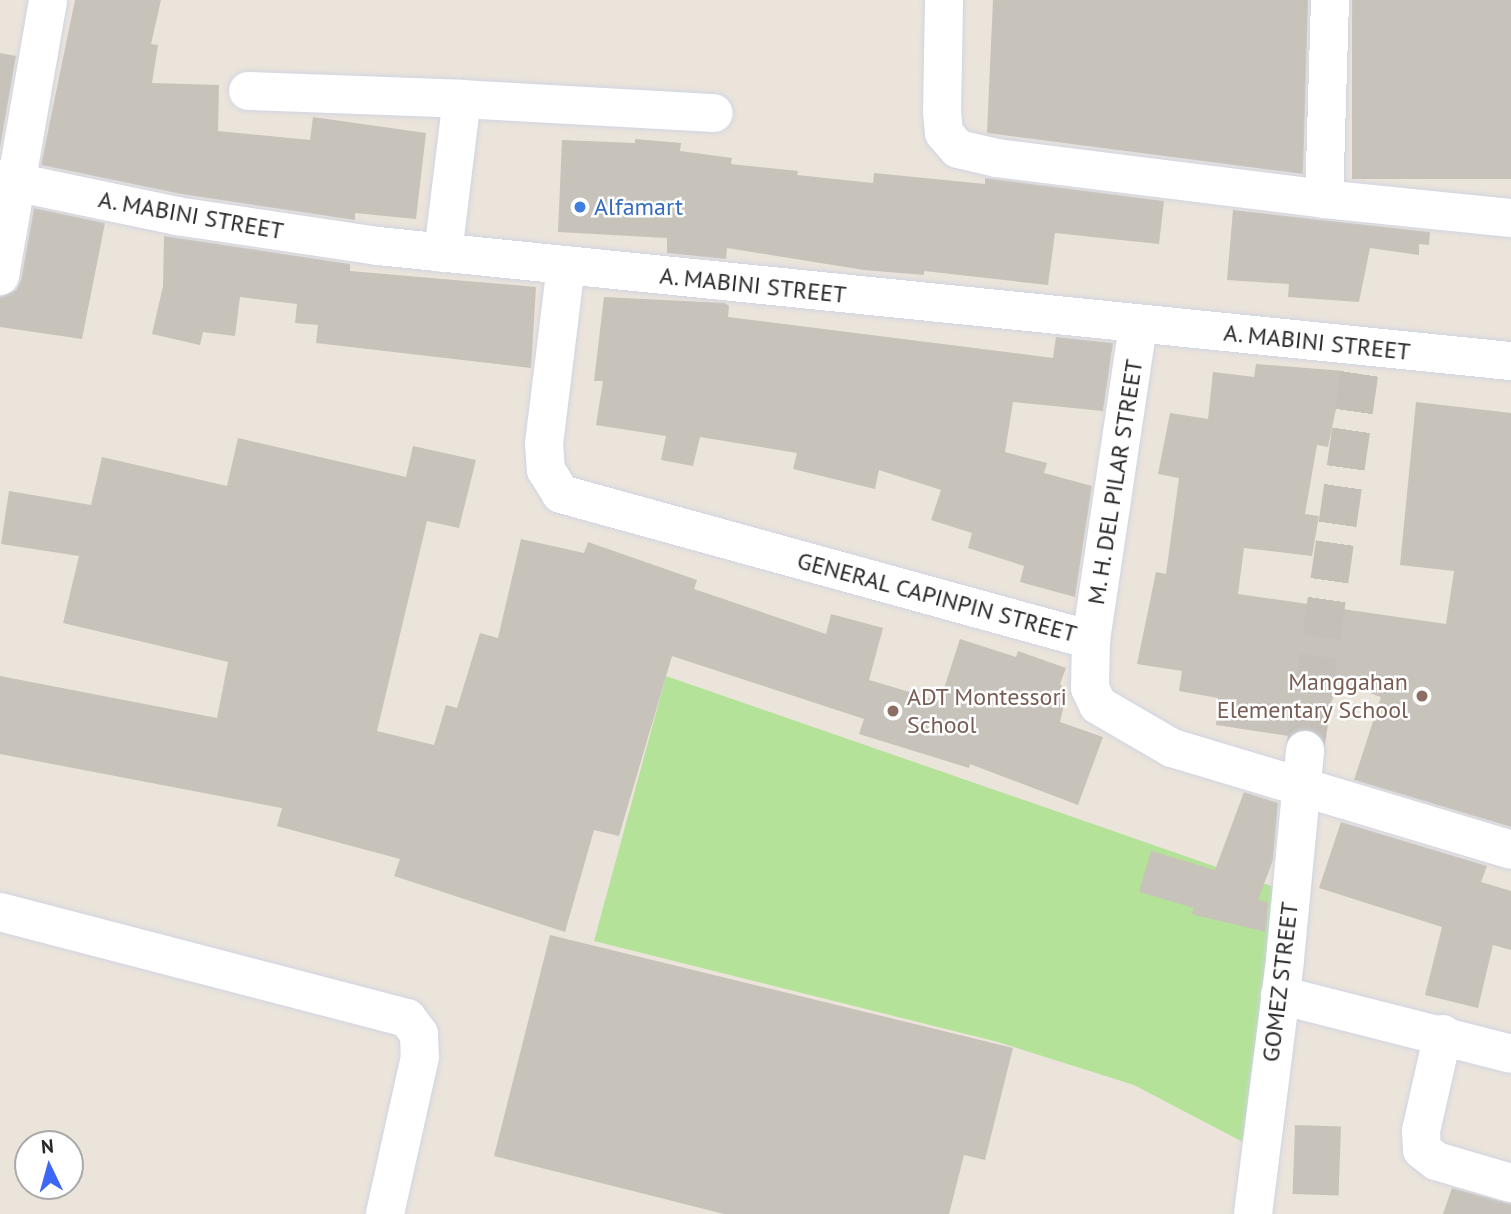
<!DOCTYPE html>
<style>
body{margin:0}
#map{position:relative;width:1511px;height:1214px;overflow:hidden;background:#ebe4db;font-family:"PT Sans",sans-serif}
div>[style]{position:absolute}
.green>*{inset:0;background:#b4e298}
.building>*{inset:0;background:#c7c2ba;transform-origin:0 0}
.minor-tunnel>*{height:38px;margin-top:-19px;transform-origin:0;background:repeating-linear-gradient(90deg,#c4bfb7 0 38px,transparent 0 57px)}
.roads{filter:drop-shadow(0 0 2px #d0d4e2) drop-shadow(0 0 2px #d0d4e2)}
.minor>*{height:38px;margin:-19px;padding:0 19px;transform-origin:19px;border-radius:19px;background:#fff}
.dots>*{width:19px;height:19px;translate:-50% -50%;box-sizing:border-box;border:4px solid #fff;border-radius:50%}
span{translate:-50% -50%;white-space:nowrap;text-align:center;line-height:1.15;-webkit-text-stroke:5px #fff;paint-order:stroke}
.shop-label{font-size:24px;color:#366cbe}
.left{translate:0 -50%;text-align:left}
.street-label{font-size:24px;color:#292929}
.education-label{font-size:24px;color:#785e54}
.right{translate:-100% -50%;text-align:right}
.north{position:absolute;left:14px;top:1130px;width:70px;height:70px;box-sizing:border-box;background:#fff;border:2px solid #a9a9a9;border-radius:50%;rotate:355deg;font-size:19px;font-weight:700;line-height:28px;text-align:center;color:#292929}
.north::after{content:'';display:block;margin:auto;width:24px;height:32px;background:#3c67f7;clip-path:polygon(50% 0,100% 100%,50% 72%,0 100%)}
</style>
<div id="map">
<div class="green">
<div style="clip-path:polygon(666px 676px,1286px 891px,1260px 1151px,1134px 1085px,998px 1042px,594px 941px)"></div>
</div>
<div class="building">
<div style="clip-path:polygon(75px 0,161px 0,151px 44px,158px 45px,152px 83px,219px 85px,218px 131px,310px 140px,313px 117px,426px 133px,416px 219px,355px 213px,355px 220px,181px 194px,41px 165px)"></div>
<div style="clip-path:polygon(993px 0,1308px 0,1303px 174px,987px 133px)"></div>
<div style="left:1352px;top:0;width:159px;height:179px"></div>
<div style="clip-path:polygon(0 53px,16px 56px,0 148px)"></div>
<div style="clip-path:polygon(635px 139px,681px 143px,680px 151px,732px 158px,731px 164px,798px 171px,797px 175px,873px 183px,874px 173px,985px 184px,985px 178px,1164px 201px,1159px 244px,1055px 233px,1048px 285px,924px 271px,924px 275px,864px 270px,727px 248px,726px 259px,667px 253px,667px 238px,558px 232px,562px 140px,635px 143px)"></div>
<div style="clip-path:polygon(34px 208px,105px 223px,82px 339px,0 327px,0 297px,16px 290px,21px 280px)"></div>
<div style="clip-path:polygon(1233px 210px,1430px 232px,1429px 245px,1419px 244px,1419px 255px,1370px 248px,1359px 302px,1288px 297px,1289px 284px,1227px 280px)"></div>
<div style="clip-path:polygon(164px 236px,350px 264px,350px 271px,536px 287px,531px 368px,316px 343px,318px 325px,295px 323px,297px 304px,240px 297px,235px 336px,203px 332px,200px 345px,152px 334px,163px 286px)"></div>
<div style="clip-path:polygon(604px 297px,725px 303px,729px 306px,728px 317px,1053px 358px,1056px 337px,1113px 343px,1103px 411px,1013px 402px,1005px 452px,1047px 463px,1044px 473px,1092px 486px,1075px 597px,1020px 582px,1024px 566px,968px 548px,972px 533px,931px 520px,941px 490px,879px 470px,875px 489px,793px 469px,797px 453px,700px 437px,693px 466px,661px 460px,666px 436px,596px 425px,603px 381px,594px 381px)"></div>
<div style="clip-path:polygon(1256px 364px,1344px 371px,1328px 447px,1317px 445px,1305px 514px,1319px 516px,1312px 556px,1244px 548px,1238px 594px,1446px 624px,1454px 571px,1400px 565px,1416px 402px,1511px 413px,1511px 827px,1354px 780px,1381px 697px,1339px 682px,1319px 734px,1306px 728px,1289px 736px,1216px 725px,1218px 698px,1179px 691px,1182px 671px,1137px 664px,1156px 572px,1166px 574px,1179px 478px,1158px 474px,1170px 413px,1208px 419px,1213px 372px,1254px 377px)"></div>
<div style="clip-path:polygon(238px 438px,406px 477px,413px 446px,476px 460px,459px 528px,427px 521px,377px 731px,434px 745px,446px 705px,457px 708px,480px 633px,498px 638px,521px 539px,584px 553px,588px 542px,697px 580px,694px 589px,826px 634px,831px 614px,883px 628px,869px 680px,940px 701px,960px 639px,1016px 657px,1018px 651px,1066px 668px,1060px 684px,1067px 692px,1060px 722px,1103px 737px,1078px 805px,970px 764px,969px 768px,859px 734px,864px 719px,672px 656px,619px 836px,594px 830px,565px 932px,394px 876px,400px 859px,277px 826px,282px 808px,0 754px,0 676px,217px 718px,228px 662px,63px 623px,79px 556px,1px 544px,9px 491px,91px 505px,102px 457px,227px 486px)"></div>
<div style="clip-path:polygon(1244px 792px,1278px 803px,1273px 860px,1258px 900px,1268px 902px,1266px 932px,1191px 914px,1194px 908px,1139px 892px,1151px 851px,1215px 870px)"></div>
<div style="clip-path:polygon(1341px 822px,1487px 866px,1481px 882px,1511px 891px,1511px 950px,1493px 945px,1478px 1008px,1425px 995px,1442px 927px,1319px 888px)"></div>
<div style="clip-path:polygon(550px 935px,1013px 1048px,985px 1160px,964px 1155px,949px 1214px,724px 1214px,494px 1156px)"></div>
<div style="left:1295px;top:1125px;width:46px;height:69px;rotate:2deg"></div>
<div style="clip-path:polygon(1452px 1188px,1511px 1204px,1511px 1214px,1443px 1214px)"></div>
</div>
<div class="minor-tunnel">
<div style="left:1305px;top:750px;width:408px;rotate:-81.8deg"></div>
</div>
<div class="roads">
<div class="minor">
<div style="left:944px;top:0;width:111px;rotate:91deg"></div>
<div style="left:942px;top:111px;width:22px;rotate:85deg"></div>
<div style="left:944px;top:133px;width:21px;rotate:49deg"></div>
<div style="left:958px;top:149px;width:39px;rotate:13deg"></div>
<div style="left:996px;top:158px;width:331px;rotate:7.1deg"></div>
<div style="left:1330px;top:0;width:199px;rotate:91.7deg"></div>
<div style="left:1324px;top:199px;width:188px;rotate:5.8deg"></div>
<div style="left:248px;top:91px;width:214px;rotate:2.1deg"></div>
<div style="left:0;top:179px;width:181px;rotate:11.8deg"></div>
<div style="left:177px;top:216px;width:203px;rotate:8.5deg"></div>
<div style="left:378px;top:246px;width:1139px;rotate:5.8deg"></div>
<div style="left:443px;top:253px;width:155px;rotate:-83deg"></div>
<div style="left:462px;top:99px;width:252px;rotate:3.2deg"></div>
<div style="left:566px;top:265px;width:179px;rotate:97deg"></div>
<div style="left:544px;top:443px;width:27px;rotate:86deg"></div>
<div style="left:546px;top:470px;width:28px;rotate:58deg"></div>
<div style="left:561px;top:494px;width:550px;rotate:15.4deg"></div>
<div style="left:1091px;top:640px;width:48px;rotate:91.2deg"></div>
<div style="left:1090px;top:688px;width:19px;rotate:65deg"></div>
<div style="left:1098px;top:705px;width:86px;rotate:30.2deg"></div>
<div style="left:1172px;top:748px;width:354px;rotate:16.7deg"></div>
<div style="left:0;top:276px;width:280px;rotate:-80.1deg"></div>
<div style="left:1091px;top:640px;width:319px;rotate:-81.5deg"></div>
<div style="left:0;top:912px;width:421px;rotate:14.6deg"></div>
<div style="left:407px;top:1018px;width:20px;rotate:53deg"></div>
<div style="left:419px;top:1034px;width:23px;rotate:88deg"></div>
<div style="left:420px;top:1057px;width:161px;rotate:102.6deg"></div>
<div style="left:1280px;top:995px;width:238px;rotate:14.3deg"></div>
<div style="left:1443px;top:1034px;width:99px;rotate:102.8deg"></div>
<div style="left:1421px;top:1131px;width:19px;rotate:87deg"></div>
<div style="left:1422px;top:1150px;width:18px;rotate:38deg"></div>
<div style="left:1436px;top:1161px;width:78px;rotate:16.3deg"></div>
<div style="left:1253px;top:1214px;width:257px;rotate:-82.8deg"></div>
<div style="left:1285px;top:959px;width:210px;rotate:-84.5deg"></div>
</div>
</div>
<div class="dots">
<div style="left:580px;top:207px;background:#3f7fe0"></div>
<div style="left:1422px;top:696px;background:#8d6e63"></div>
<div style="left:893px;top:711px;background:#8d6e63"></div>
</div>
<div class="shop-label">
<span class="left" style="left:594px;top:207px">Alfamart</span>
</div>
<div class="street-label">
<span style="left:191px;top:215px;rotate:10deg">A. MABINI STREET</span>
<span style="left:753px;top:285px;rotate:6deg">A. MABINI STREET</span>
<span style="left:1317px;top:342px;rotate:6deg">A. MABINI STREET</span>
<span style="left:1115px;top:482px;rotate:-81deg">M. H. DEL PILAR STREET</span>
<span style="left:937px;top:597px;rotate:15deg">GENERAL CAPINPIN STREET</span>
<span style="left:1280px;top:982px;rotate:-83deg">GOMEZ STREET</span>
</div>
<div class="education-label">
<span class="right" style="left:1408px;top:696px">Manggahan<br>Elementary School</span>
<span class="left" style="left:907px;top:711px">ADT Montessori<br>School</span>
</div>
<div class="north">N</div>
</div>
